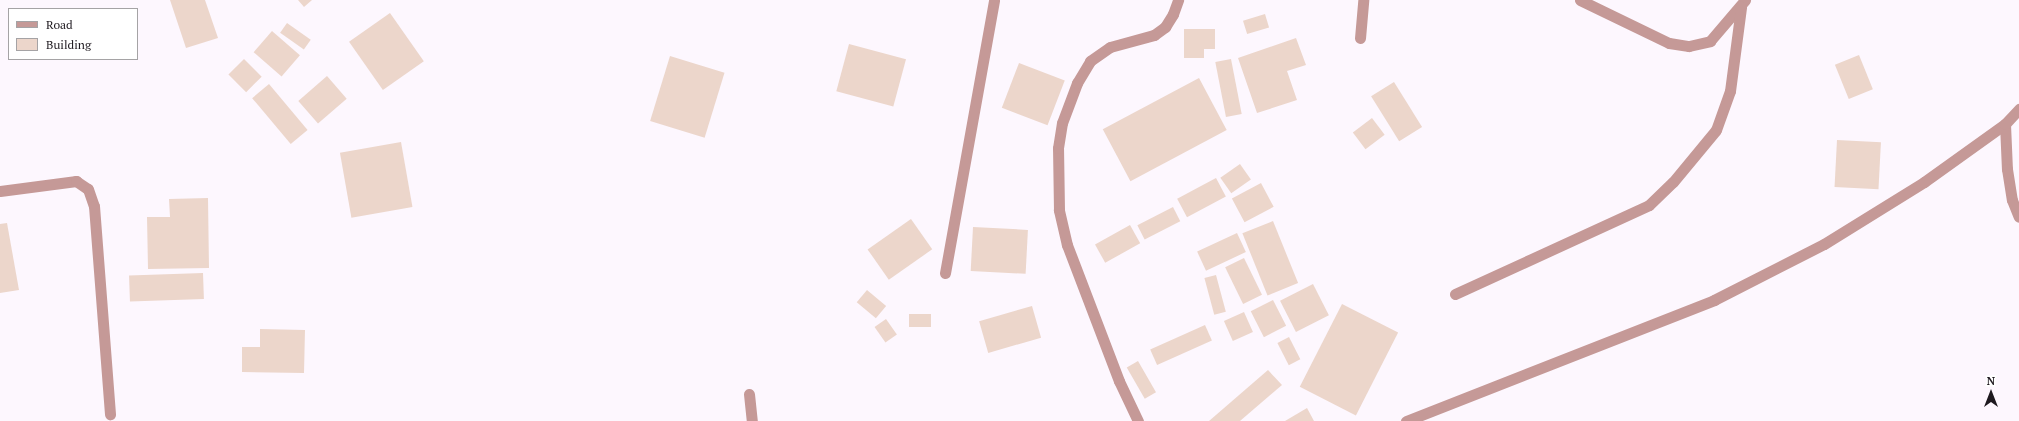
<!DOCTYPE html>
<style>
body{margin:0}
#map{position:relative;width:2019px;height:421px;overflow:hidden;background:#fdf7fe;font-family:"PT Serif",serif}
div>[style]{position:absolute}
.building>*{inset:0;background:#ecd6cb;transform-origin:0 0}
.minor>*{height:11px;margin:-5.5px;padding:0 5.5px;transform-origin:5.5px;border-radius:5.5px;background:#c59997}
span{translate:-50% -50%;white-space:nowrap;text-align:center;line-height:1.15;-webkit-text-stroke:4px #fff;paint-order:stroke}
.legend{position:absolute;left:8px;top:8px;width:130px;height:52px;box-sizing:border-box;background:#fff;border:1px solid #a5a3a5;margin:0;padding:5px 7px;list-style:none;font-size:12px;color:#1e191f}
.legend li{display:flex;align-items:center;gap:8px;height:20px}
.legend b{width:20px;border:1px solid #a5a3a5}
.north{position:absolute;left:1971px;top:373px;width:40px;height:40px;-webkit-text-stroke:3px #fff;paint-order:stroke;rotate:0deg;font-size:11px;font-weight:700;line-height:16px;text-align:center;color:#1e191f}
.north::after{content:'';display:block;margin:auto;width:14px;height:18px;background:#1e191f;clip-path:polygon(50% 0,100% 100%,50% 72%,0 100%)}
</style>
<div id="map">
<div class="building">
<div style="clip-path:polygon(170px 0,205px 0,218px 38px,186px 48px)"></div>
<div style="clip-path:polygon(298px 0,312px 0,304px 7px)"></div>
<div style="left:390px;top:13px;width:59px;height:50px;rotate:55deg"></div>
<div style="left:1265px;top:14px;width:14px;height:23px;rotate:73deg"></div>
<div style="left:287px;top:23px;width:29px;height:12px;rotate:35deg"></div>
<div style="clip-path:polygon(1184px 29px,1215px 29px,1215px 49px,1204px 49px,1204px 58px,1184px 58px)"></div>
<div style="left:272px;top:31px;width:37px;height:28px;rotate:41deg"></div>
<div style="clip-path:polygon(1296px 38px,1306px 65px,1287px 71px,1297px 100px,1257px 113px,1238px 58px)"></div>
<div style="left:849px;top:44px;width:59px;height:49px;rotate:15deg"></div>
<div style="left:1859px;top:55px;width:37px;height:26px;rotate:68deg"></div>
<div style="left:670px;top:56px;width:57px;height:68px;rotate:17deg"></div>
<div style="left:244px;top:59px;width:25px;height:22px;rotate:45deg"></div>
<div style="left:1231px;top:59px;width:56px;height:16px;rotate:79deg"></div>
<div style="left:1019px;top:63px;width:49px;height:48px;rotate:21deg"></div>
<div style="left:327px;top:76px;width:30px;height:38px;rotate:49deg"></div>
<div style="left:1199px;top:78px;width:59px;height:109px;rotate:62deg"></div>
<div style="left:1394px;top:82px;width:53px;height:27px;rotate:58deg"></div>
<div style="left:269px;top:84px;width:60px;height:22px;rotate:50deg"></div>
<div style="left:1372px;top:118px;width:21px;height:24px;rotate:53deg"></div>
<div style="left:1837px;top:140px;width:44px;height:47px;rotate:3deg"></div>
<div style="left:401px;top:142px;width:66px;height:62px;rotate:80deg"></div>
<div style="left:1240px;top:164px;width:19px;height:24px;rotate:55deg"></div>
<div style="left:1216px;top:178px;width:21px;height:44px;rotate:62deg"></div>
<div style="left:1261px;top:183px;width:27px;height:33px;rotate:62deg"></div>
<div style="clip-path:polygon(208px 198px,209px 268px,148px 269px,147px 217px,170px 217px,169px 199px)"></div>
<div style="left:1173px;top:207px;width:16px;height:40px;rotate:63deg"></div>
<div style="left:911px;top:219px;width:37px;height:53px;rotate:55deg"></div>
<div style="left:1273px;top:221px;width:67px;height:33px;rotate:68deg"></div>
<div style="clip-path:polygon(7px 223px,19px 290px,0 293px,0 224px)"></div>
<div style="left:1130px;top:225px;width:21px;height:40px;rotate:61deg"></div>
<div style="left:973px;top:227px;width:55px;height:44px;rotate:3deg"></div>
<div style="left:1237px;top:233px;width:21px;height:44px;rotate:65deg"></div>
<div style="left:1244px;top:258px;width:41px;height:21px;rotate:64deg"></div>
<div style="left:203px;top:273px;width:26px;height:74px;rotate:88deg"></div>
<div style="left:1216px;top:275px;width:38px;height:12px;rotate:75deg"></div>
<div style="left:1313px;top:284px;width:35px;height:37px;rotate:63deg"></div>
<div style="left:867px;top:290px;width:25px;height:16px;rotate:40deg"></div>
<div style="left:1273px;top:300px;width:29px;height:25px;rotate:63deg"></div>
<div style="left:1342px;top:304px;width:63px;height:93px;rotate:27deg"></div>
<div style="left:1032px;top:306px;width:33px;height:55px;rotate:74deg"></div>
<div style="left:1244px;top:312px;width:22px;height:22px;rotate:66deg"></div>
<div style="left:909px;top:314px;width:22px;height:13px"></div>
<div style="left:886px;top:319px;width:19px;height:14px;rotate:55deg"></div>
<div style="left:1205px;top:325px;width:17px;height:60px;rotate:66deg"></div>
<div style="clip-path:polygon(260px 329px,305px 330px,304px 373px,242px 372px,242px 347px,260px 347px)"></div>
<div style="left:1289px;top:337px;width:25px;height:13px;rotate:63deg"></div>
<div style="left:1138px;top:361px;width:36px;height:13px;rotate:60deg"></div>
<div style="clip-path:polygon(1268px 370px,1282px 385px,1240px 421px,1209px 421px)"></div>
<div style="clip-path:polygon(1307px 408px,1314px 421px,1285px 421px)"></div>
</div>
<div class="minor">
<div style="left:1580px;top:0;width:99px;rotate:25.8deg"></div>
<div style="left:1669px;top:43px;width:20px;rotate:9deg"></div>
<div style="left:1689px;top:46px;width:22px;rotate:-13deg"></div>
<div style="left:1710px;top:41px;width:54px;rotate:-49.5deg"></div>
<div style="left:1360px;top:38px;width:38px;rotate:-85deg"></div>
<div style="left:2005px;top:124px;width:45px;rotate:87.5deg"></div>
<div style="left:2007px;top:169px;width:31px;rotate:81deg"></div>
<div style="left:2012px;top:200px;width:18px;rotate:68deg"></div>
<div style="left:0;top:191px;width:77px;rotate:-7.5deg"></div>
<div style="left:76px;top:181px;width:14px;rotate:34deg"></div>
<div style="left:88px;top:189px;width:18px;rotate:71deg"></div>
<div style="left:94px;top:206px;width:209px;rotate:85.6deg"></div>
<div style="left:945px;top:273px;width:277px;rotate:-79.8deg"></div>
<div style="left:1455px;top:294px;width:213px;rotate:-24.6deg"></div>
<div style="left:1649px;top:205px;width:33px;rotate:-44deg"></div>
<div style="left:1673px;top:182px;width:67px;rotate:-50.4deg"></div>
<div style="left:1716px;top:130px;width:41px;rotate:-70.3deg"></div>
<div style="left:1730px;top:91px;width:85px;rotate:-82.5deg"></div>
<div style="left:749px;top:394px;width:27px;rotate:84deg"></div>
<div style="left:1138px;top:421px;width:44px;rotate:-115.4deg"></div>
<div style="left:1119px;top:381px;width:146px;rotate:-110.9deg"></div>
<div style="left:1067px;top:245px;width:36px;rotate:-103deg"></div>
<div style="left:1059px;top:210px;width:62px;rotate:-90.9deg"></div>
<div style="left:1058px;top:148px;width:25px;rotate:-81deg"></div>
<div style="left:1062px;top:123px;width:43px;rotate:-69.4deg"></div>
<div style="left:1077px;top:83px;width:26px;rotate:-59deg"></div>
<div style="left:1090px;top:61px;width:24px;rotate:-35deg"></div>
<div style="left:1110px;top:47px;width:46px;rotate:-15.3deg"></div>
<div style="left:1154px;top:35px;width:14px;rotate:-36deg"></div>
<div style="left:1165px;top:27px;width:15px;rotate:-58deg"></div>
<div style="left:1173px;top:14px;width:15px;rotate:-70deg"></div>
<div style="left:1406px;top:421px;width:331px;rotate:-21.4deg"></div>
<div style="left:1714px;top:300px;width:123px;rotate:-27deg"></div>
<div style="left:1824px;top:244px;width:118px;rotate:-31.8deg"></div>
<div style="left:1924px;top:182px;width:100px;rotate:-35.6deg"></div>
<div style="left:2005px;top:124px;width:21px;rotate:-47deg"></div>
</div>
<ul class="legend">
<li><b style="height:5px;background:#c59997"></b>Road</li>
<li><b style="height:11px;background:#ecd6cb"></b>Building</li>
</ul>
<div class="north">N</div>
</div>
